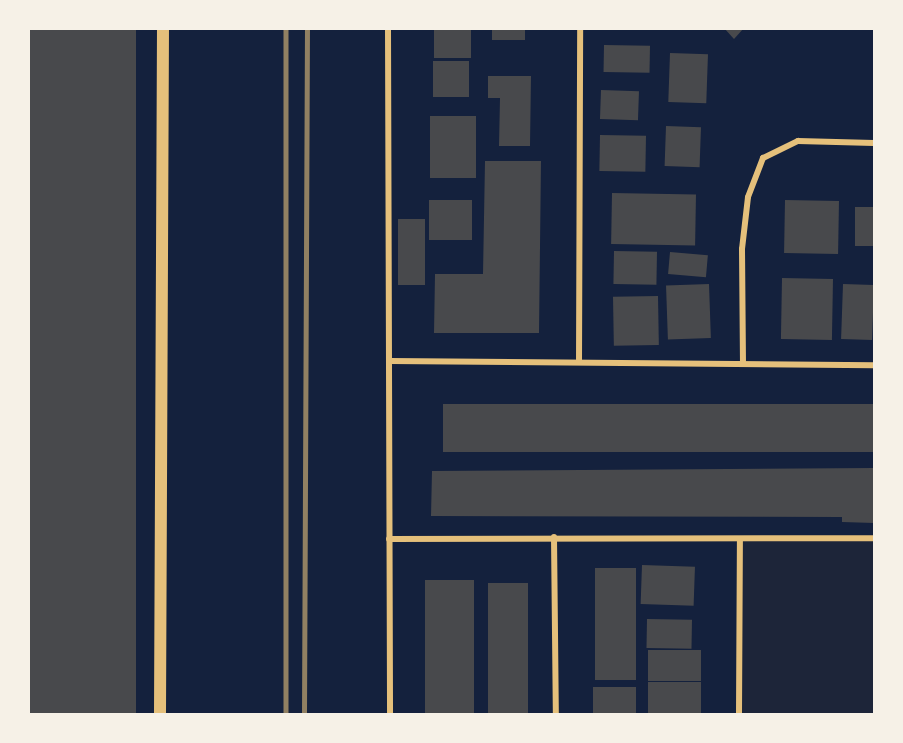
<!DOCTYPE html>
<style>
body{margin:0}
#map{position:relative;width:903px;height:743px;overflow:hidden;background:#14213d;font-family:Manrope,sans-serif}
div>[style]{position:absolute}
.green>*{inset:0;background:#1d2539;transform-origin:0 0}
.building>*{inset:0;background:#48494c;transform-origin:0 0}
.minor>*{height:6px;margin:-3px;padding:0 3px;transform-origin:3px;border-radius:3px;background:#e5c07b}
.secondary>*{height:12px;margin:-6px;padding:0 6px;transform-origin:6px;border-radius:6px;background:#e5c07b}
.rail>*{height:4.5px;margin:-2.25px;padding:0 2.25px;transform-origin:2.25px;border-radius:2.25px;background:#918062}
span{translate:-50% -50%;white-space:nowrap;text-align:center;line-height:1.15;-webkit-text-stroke:5px #f6f1e7;paint-order:stroke}
.frame{position:absolute;inset:0;border:30px solid #f6f1e7;pointer-events:none}
</style>
<div id="map">
<div class="green">
<div style="left:874px;top:538px;width:176px;height:134px;rotate:90deg"></div>
</div>
<div class="building">
<div style="left:28px;top:28px;width:108px;height:686px"></div>
<div style="left:434px;top:28px;width:37px;height:30px"></div>
<div style="left:492px;top:28px;width:33px;height:12px"></div>
<div style="clip-path:polygon(724px 28px,744px 28px,734px 39px)"></div>
<div style="left:604px;top:45px;width:46px;height:27px;rotate:1deg"></div>
<div style="left:670px;top:53px;width:38px;height:49px;rotate:2deg"></div>
<div style="left:469px;top:61px;width:36px;height:36px;rotate:90deg"></div>
<div style="clip-path:polygon(488px 76px,531px 76px,530px 146px,499px 146px,500px 98px,488px 98px)"></div>
<div style="left:601px;top:90px;width:38px;height:29px;rotate:2deg"></div>
<div style="left:430px;top:116px;width:46px;height:62px"></div>
<div style="left:666px;top:126px;width:35px;height:40px;rotate:2deg"></div>
<div style="left:600px;top:135px;width:46px;height:36px;rotate:1deg"></div>
<div style="clip-path:polygon(485px 161px,541px 161px,539px 333px,434px 333px,435px 274px,483px 274px)"></div>
<div style="left:612px;top:193px;width:84px;height:51px;rotate:1deg"></div>
<div style="left:429px;top:200px;width:43px;height:40px"></div>
<div style="left:785px;top:200px;width:54px;height:53px;rotate:1deg"></div>
<div style="left:855px;top:207px;width:19px;height:39px"></div>
<div style="left:398px;top:219px;width:27px;height:66px"></div>
<div style="left:614px;top:251px;width:43px;height:33px;rotate:1deg"></div>
<div style="left:670px;top:252px;width:38px;height:22px;rotate:5deg"></div>
<div style="left:782px;top:278px;width:51px;height:61px;rotate:1deg"></div>
<div style="left:709px;top:284px;width:54px;height:43px;rotate:88deg"></div>
<div style="left:843px;top:284px;width:31px;height:55px;rotate:2deg"></div>
<div style="left:658px;top:296px;width:49px;height:45px;rotate:89deg"></div>
<div style="left:873px;top:404px;width:48px;height:430px;rotate:90deg"></div>
<div style="clip-path:polygon(874px 468px,874px 523px,842px 522px,842px 517px,431px 516px,432px 471px)"></div>
<div style="left:642px;top:565px;width:53px;height:39px;rotate:2deg"></div>
<div style="left:595px;top:568px;width:41px;height:112px"></div>
<div style="left:425px;top:580px;width:49px;height:134px"></div>
<div style="left:528px;top:583px;width:131px;height:40px;rotate:90deg"></div>
<div style="left:647px;top:619px;width:45px;height:29px;rotate:1deg"></div>
<div style="left:648px;top:650px;width:53px;height:31px"></div>
<div style="left:648px;top:682px;width:53px;height:32px"></div>
<div style="left:593px;top:687px;width:43px;height:27px"></div>
</div>
<div class="minor">
<div style="left:388px;top:28px;width:686px;rotate:89.83deg"></div>
<div style="left:390px;top:361px;width:484px;rotate:0.5deg"></div>
<div style="left:579px;top:362px;width:334px;rotate:-89.8deg"></div>
<div style="left:743px;top:364px;width:115px;rotate:-90.5deg"></div>
<div style="left:742px;top:249px;width:52px;rotate:-83.4deg"></div>
<div style="left:748px;top:197px;width:42px;rotate:-69deg"></div>
<div style="left:763px;top:158px;width:39px;rotate:-26deg"></div>
<div style="left:798px;top:141px;width:76px;rotate:1.5deg"></div>
<div style="left:554px;top:537px;width:177px;rotate:89.4deg"></div>
<div style="left:389px;top:539px;width:485px;rotate:-0.1deg"></div>
<div style="left:739px;top:714px;width:174px;rotate:-89.7deg"></div>
</div>
<div class="secondary">
<div style="left:160px;top:714px;width:686px;rotate:-89.75deg"></div>
</div>
<div class="rail">
<div style="left:286px;top:28px;width:686px;rotate:90deg"></div>
<div style="left:304px;top:714px;width:686px;rotate:-89.75deg"></div>
</div>
<div class="frame"></div>
</div>
